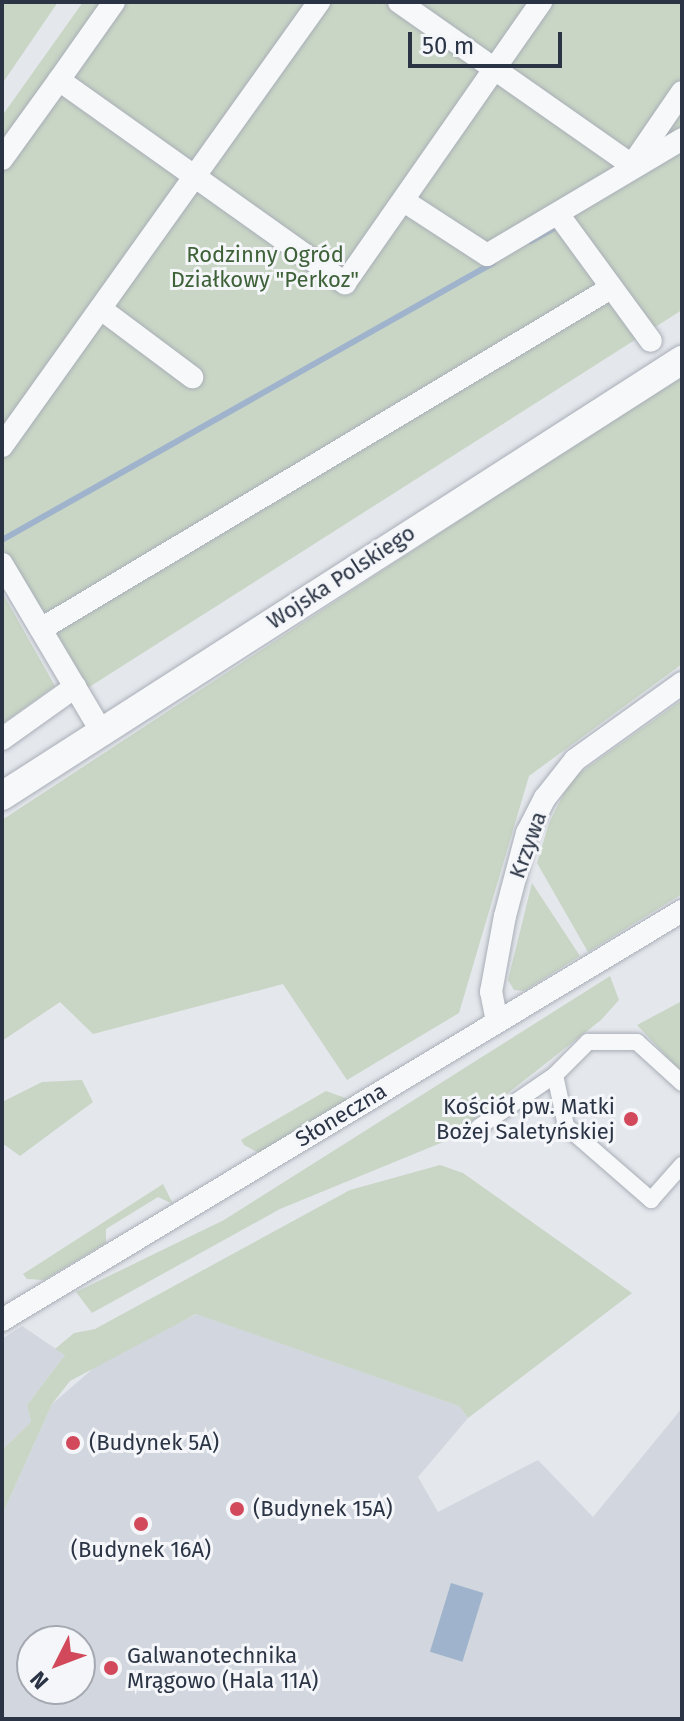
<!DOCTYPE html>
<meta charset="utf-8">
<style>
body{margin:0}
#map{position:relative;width:684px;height:1721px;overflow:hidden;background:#e4e7ec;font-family:"Fira Sans",sans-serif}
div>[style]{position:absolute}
.built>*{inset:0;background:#d2d6de}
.green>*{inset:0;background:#c9d6c5}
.water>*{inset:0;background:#9fb4cc;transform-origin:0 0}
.stream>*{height:6px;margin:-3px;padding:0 3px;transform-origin:3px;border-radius:3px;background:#9fb4cc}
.roads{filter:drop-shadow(0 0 2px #a9aeb7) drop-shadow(0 0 2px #a9aeb7)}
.pedestrian>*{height:16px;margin:-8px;padding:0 8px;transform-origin:8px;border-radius:8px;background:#f7f8fa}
.minor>*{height:22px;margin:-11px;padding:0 11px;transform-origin:11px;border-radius:11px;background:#f7f8fa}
.tertiary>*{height:28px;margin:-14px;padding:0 14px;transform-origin:14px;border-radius:14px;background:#f7f8fa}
.dots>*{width:22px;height:22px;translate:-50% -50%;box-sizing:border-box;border:4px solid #f4f6f9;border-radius:50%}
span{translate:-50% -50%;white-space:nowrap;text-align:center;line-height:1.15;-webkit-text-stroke:6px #f4f6f9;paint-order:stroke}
.park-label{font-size:22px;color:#3f6138}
.street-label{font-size:22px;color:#2b3445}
.poi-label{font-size:22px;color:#2b3445}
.right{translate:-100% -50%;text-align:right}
.left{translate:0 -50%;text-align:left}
.frame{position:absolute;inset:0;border:4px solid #2b3445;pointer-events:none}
.north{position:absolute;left:16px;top:1625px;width:80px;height:80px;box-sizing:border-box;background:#f4f6f9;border:2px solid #a4a8b1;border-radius:50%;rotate:228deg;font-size:22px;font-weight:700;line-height:32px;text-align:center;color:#2b3445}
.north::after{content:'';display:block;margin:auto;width:28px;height:36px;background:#d1495b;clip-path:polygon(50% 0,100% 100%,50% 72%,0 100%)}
.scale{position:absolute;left:408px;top:32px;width:154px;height:36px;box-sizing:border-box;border:4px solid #2b3445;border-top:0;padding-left:10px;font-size:24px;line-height:28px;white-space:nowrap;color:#2b3445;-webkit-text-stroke:6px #f4f6f9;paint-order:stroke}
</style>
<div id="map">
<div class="built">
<div style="clip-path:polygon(evenodd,197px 1314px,459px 1406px,468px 1418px,418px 1477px,438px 1512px,538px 1460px,593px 1517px,682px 1408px,682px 1719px,2px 1719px,2px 1515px,52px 1404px,103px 1360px,197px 1314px,32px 1641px,80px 1641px,80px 1689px,32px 1689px,32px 1641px)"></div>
<div style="clip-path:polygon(22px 1326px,65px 1355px,27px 1405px,31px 1422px,2px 1450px,2px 1339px)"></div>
</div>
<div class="green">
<div style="clip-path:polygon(2px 2px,58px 2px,2px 84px)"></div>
<div style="clip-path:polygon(83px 2px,682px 2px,682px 310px,83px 691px,2px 546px,2px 116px)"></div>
<div style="clip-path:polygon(682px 374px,682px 664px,529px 776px,459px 1013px,347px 1080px,283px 984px,93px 1034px,60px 1002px,2px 1041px,2px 820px)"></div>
<div style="clip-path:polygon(2px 592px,55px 686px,2px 724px)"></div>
<div style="clip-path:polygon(682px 700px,682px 894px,588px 952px,537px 863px,549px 823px,571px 779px)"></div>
<div style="clip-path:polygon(532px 883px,580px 956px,524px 991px,514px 990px,508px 980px)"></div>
<div style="clip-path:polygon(610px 976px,619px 1000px,601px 1020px,448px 1140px,280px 1209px,92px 1313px,76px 1292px,224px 1220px)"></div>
<div style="clip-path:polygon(682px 1001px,682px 1073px,637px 1025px)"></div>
<div style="clip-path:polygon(82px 1080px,93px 1102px,20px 1156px,2px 1143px,2px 1102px,42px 1082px)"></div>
<div style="clip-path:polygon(326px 1091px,348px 1099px,259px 1153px,244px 1145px,241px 1140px)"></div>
<div style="clip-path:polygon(440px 1165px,463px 1173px,632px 1293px,468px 1418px,459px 1406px,196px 1314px,70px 1381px,52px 1404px,2px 1515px,2px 1450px,31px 1422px,27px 1405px,65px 1355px,55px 1349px,74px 1333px,95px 1329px,350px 1190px)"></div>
<div style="clip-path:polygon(163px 1184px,173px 1204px,158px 1197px,106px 1229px,106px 1243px,44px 1280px,27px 1279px,23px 1274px)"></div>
</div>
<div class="water">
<div style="left:451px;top:1583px;width:34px;height:72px;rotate:17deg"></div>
</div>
<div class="stream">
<div style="left:531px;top:241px;width:25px;rotate:-29deg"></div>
<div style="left:2px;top:540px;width:564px;rotate:-29.43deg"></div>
</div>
<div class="roads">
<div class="pedestrian">
<div style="left:555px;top:1075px;width:52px;rotate:77.8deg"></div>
<div style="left:566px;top:1126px;width:113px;rotate:41deg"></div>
<div style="left:651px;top:1200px;width:47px;rotate:-48.5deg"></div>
<div style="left:479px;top:1127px;width:92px;rotate:-34.4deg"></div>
<div style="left:555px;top:1075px;width:47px;rotate:-45deg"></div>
<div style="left:588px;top:1042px;width:49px"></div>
<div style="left:637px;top:1042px;width:61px;rotate:42.3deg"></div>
</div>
<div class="minor">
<div style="left:399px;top:2px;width:284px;rotate:35deg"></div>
<div style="left:59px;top:80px;width:95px;rotate:-54.8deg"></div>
<div style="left:2px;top:159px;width:97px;rotate:-54.2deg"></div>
<div style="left:59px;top:80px;width:351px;rotate:35.4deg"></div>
<div style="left:345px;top:283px;width:343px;rotate:-55.1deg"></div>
<div style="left:632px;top:165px;width:88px;rotate:-55.6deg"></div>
<div style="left:404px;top:201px;width:99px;rotate:33deg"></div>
<div style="left:487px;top:255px;width:227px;rotate:-30.7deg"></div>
<div style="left:558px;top:214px;width:157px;rotate:53.8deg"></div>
<div style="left:101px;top:309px;width:114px;rotate:36.8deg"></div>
<div style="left:2px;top:446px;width:546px;rotate:-54.47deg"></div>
<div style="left:2px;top:564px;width:194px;rotate:59.3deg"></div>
<div style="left:41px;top:629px;width:664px;rotate:-30.89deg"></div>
<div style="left:2px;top:739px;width:90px;rotate:-35.5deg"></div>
<div style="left:497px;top:1022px;width:31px;rotate:-101deg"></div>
<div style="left:491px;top:992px;width:77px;rotate:-79.6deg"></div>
<div style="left:505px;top:916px;width:86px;rotate:-75.2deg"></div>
<div style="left:527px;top:833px;width:39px;rotate:-63deg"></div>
<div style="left:545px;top:798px;width:48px;rotate:-51.7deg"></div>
<div style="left:575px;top:760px;width:132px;rotate:-35.7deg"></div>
<div style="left:2px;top:1320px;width:794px;rotate:-31.03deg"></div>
</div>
<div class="tertiary">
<div style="left:2px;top:796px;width:808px;rotate:-32.67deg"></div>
</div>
</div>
<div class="dots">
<div style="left:631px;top:1119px;background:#d1495b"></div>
<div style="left:73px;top:1443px;background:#d1495b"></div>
<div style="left:237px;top:1509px;background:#d1495b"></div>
<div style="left:141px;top:1524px;background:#d1495b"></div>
<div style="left:111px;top:1668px;background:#d1495b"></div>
</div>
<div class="park-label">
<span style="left:265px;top:267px">Rodzinny Ogród<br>Działkowy "Perkoz"</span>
</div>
<div class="street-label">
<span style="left:341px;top:577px;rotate:-33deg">Wojska Polskiego</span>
<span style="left:528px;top:845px;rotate:-70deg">Krzywa</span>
<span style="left:341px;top:1115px;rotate:-31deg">Słoneczna</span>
</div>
<div class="poi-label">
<span class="right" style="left:615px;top:1119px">Kościół pw. Matki<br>Bożej Saletyńskiej</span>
<span class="left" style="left:89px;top:1443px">(Budynek 5A)</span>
<span class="left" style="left:253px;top:1509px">(Budynek 15A)</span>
<span style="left:141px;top:1550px">(Budynek 16A)</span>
<span class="left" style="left:127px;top:1668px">Galwanotechnika<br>Mrągowo (Hala 11A)</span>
</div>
<div class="frame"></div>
<div class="north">N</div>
<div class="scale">50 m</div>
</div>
